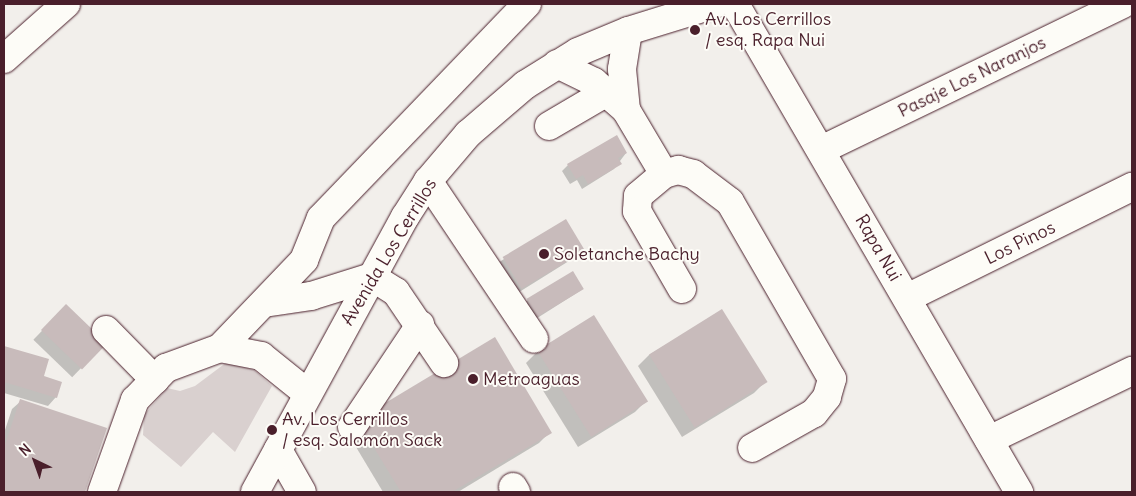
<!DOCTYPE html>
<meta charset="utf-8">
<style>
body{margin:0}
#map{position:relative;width:1136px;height:496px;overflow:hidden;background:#f2efeb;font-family:Delius,sans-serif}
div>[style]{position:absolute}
.green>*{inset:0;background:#d9d0cf}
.shadow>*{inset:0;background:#0003;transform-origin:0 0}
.building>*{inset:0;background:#c8bbbb;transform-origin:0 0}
.roads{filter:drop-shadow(0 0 1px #4a1f2b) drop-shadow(0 0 1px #4a1f2b)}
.minor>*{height:28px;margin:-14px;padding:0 14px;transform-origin:14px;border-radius:14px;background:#fdfcf7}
.dots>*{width:14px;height:14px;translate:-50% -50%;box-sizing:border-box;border:2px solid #fdfcf7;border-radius:50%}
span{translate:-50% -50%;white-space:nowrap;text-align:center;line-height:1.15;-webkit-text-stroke:4px #fdfcf7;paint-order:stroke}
.poi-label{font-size:18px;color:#4a1f2b}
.left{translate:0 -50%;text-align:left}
.street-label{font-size:18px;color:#4a1f2b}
.frame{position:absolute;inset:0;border:5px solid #4a1f2b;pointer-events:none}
.north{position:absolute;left:10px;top:436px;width:50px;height:50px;-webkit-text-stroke:4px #fdfcf7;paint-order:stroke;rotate:318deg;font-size:14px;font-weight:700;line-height:20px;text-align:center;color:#4a1f2b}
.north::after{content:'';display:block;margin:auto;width:18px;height:22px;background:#4a1f2b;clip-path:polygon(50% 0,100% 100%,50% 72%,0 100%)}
</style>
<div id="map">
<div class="green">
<div style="clip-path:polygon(227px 362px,254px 370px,272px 386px,235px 452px,213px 432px,181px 467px,143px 435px,144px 415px,167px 388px,180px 391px,195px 386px)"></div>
</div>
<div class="shadow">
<div style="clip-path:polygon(626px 153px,614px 169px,582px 189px,577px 180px,570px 184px,562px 171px,568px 165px)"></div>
<div style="left:565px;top:221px;width:36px;height:84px;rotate:58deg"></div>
<div style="clip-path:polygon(583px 289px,531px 322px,522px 305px,528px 300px)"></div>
<div style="left:66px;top:306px;width:54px;height:47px;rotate:44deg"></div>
<div style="clip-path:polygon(722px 311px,765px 382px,754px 393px,682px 437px,638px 366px,649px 355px)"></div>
<div style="clip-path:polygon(4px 347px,47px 360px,42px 377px,56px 397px,48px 406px,4px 393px)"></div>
<div style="clip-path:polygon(537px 352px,646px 401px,635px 412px,578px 447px,526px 363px)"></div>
<div style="clip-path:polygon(21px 401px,105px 429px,84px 492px,4px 492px,4px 433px,12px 409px)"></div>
<div style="clip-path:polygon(347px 432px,550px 432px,539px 443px,458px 492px,383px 492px)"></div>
</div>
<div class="building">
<div style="clip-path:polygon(617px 135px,627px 153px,618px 158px,622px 164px,588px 184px,583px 175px,576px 179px,567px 164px)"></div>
<div style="left:566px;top:219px;width:37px;height:74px;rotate:59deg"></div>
<div style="left:573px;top:271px;width:21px;height:54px;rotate:59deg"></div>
<div style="left:66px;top:304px;width:57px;height:36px;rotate:44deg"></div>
<div style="left:722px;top:309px;width:86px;height:86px;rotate:58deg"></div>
<div style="left:594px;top:315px;width:102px;height:67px;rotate:58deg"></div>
<div style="clip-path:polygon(495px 337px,552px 433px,452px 492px,401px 492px,357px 420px)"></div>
<div style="clip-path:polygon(4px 346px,49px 359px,44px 376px,62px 382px,57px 398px,4px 382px)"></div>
<div style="clip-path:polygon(20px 399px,107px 428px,85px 492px,4px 492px,4px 448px)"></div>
</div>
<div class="roads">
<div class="minor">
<div style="left:735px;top:4px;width:565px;rotate:59.8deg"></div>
<div style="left:4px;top:59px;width:83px;rotate:-41.6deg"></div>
<div style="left:557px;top:64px;width:41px;rotate:25.9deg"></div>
<div style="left:594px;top:82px;width:43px;rotate:41.2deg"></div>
<div style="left:626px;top:110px;width:74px;rotate:59.3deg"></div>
<div style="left:664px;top:174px;width:15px;rotate:-16deg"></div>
<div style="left:678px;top:170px;width:16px;rotate:15deg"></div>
<div style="left:693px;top:174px;width:46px;rotate:37.1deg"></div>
<div style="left:730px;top:202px;width:204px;rotate:60deg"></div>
<div style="left:832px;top:379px;width:19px;rotate:106deg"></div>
<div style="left:827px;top:397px;width:21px;rotate:129deg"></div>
<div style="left:814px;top:413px;width:71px;rotate:150.6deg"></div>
<div style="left:626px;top:110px;width:41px;rotate:-95.6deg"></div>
<div style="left:622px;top:69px;width:38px;rotate:-81deg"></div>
<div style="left:549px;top:126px;width:67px;rotate:-30.4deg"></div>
<div style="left:821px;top:150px;width:335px;rotate:-25.8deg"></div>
<div style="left:664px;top:174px;width:34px;rotate:140deg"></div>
<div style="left:638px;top:196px;width:15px;rotate:94deg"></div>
<div style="left:637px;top:211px;width:90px;rotate:60deg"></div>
<div style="left:428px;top:181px;width:190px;rotate:56.1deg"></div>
<div style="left:907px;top:298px;width:251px;rotate:-26.3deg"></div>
<div style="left:264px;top:303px;width:48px;rotate:-8.5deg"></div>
<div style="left:311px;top:296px;width:64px;rotate:-17.3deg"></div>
<div style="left:372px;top:277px;width:28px;rotate:32deg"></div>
<div style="left:396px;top:292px;width:86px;rotate:55.9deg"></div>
<div style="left:106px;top:330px;width:70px;rotate:45.6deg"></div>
<div style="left:220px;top:348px;width:42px;rotate:11deg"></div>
<div style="left:261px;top:356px;width:59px;rotate:38.8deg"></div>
<div style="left:352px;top:427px;width:123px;rotate:-56.3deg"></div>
<div style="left:989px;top:440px;width:159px;rotate:-25.8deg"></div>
<div style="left:278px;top:450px;width:48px;rotate:60.3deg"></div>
<div style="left:513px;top:487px;width:6px;rotate:59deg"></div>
<div style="left:102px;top:492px;width:98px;rotate:-70.3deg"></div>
<div style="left:135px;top:400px;width:45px;rotate:-45.9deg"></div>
<div style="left:166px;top:368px;width:58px;rotate:-20.3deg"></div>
<div style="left:220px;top:348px;width:122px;rotate:-46.3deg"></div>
<div style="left:304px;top:260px;width:45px;rotate:-68deg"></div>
<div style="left:321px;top:218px;width:297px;rotate:-46.1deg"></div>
<div style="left:255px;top:492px;width:313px;rotate:-61.4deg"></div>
<div style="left:405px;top:217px;width:43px;rotate:-57.4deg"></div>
<div style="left:428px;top:181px;width:62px;rotate:-49.6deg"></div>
<div style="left:468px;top:134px;width:75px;rotate:-40.7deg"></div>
<div style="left:525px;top:85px;width:62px;rotate:-31.9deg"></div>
<div style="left:578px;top:52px;width:54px;rotate:-22.8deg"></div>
<div style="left:628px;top:31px;width:91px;rotate:-17.2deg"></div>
</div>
</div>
<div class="dots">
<div style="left:695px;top:30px;background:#4a1f2b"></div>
<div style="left:544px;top:254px;background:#4a1f2b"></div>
<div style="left:473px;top:379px;background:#4a1f2b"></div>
<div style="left:272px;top:430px;background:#4a1f2b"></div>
</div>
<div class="poi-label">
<span class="left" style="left:705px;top:30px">Av. Los Cerrillos<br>/ esq. Rapa Nui</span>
<span class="left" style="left:554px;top:254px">Soletanche Bachy</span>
<span class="left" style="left:483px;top:379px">Metroaguas</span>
<span class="left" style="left:282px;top:430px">Av. Los Cerrillos<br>/ esq. Salomón Sack</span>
</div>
<div class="street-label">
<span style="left:972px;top:77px;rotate:-26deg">Pasaje Los Naranjos</span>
<span style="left:1020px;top:243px;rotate:-26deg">Los Pinos</span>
<span style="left:878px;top:248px;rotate:60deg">Rapa Nui</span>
<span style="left:389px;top:252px;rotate:-59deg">Avenida Los Cerrillos</span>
</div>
<div class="frame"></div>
<div class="north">N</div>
</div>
